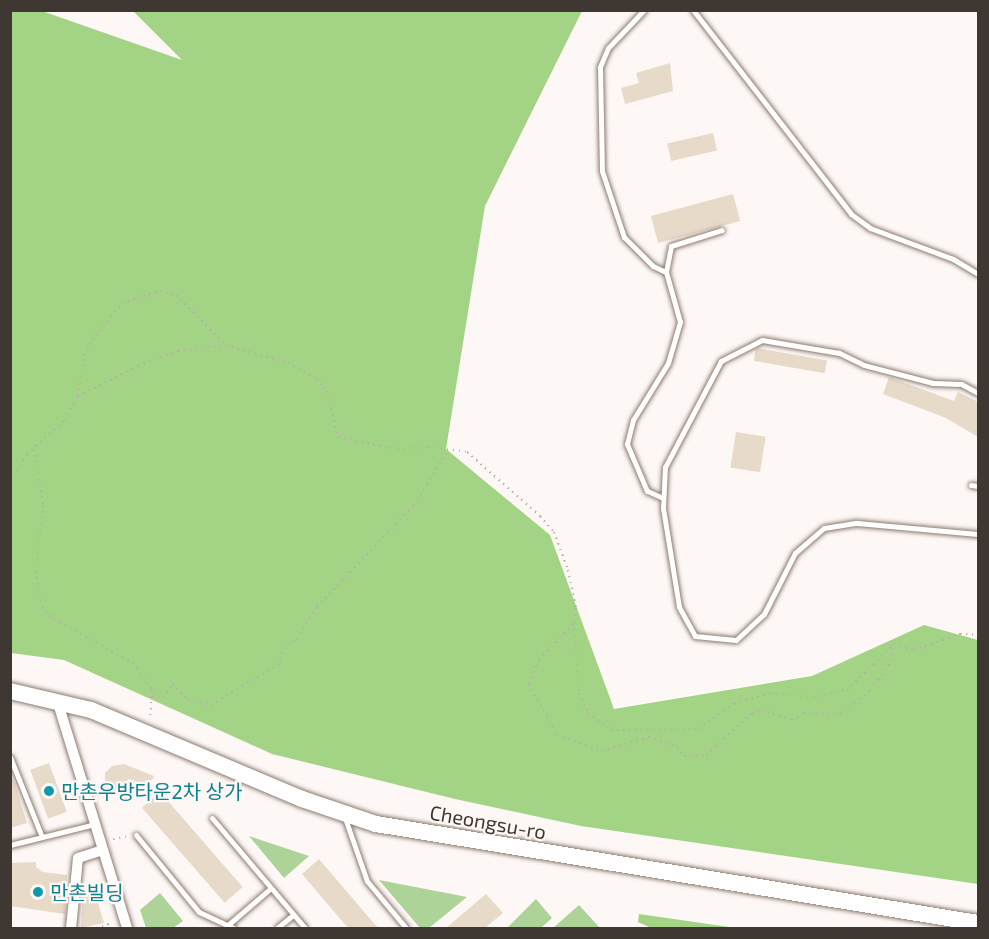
<!DOCTYPE html>
<meta charset="utf-8">
<style>
body{margin:0}
#map{position:relative;width:989px;height:939px;overflow:hidden;background:#fdf8f6;font-family:"Exo 2","Noto Sans KR",sans-serif}
div>[style]{position:absolute}
.green>*{inset:0;background:#aed399}
.forest>*{inset:0;background:#a3d485}
.building>*{inset:0;background:#e7dac8;transform-origin:0 0}
.path>*{height:2px;margin-top:-1px;transform-origin:0;background:repeating-linear-gradient(90deg,#b5afac 0 1.5px,transparent 0 6px)}
.roads{filter:drop-shadow(0 0 2px #8d7a6f) drop-shadow(0 0 2px #8d7a6f)}
.service>*{height:5px;margin:-2.5px;padding:0 2.5px;transform-origin:2.5px;border-radius:2.5px;background:#fff}
.minor>*{height:10px;margin:-5px;padding:0 5px;transform-origin:5px;border-radius:5px;background:#fff}
.secondary>*{height:16px;margin:-8px;padding:0 8px;transform-origin:8px;border-radius:8px;background:#fff}
.dots>*{width:16px;height:16px;translate:-50% -50%;box-sizing:border-box;border:3px solid #fdf8f6;border-radius:50%}
span{translate:-50% -50%;white-space:nowrap;text-align:center;line-height:1.15;-webkit-text-stroke:4.5px #fdf8f6;paint-order:stroke}
.culture-label{font-size:20px;color:#0d838f}
.left{translate:0 -50%;text-align:left}
.street-label{font-size:20px;color:#3f3732}
.frame{position:absolute;inset:0;border:12px solid #3f3732;pointer-events:none}
</style>
<div id="map">
<div class="green">
<div style="clip-path:polygon(249px 836px,309px 856px,284px 878px)"></div>
<div style="clip-path:polygon(379px 880px,467px 897px,429px 928px,420px 928px)"></div>
<div style="clip-path:polygon(160px 893px,183px 921px,173px 928px,146px 928px,140px 910px)"></div>
<div style="clip-path:polygon(536px 899px,552px 918px,541px 928px,507px 928px)"></div>
<div style="clip-path:polygon(579px 905px,600px 928px,553px 928px)"></div>
</div>
<div class="forest">
<div style="clip-path:polygon(11px 10px,42px 11px,182px 60px,133px 11px,582px 11px,485px 206px,446px 449px,550px 535px,614px 709px,812px 676px,924px 625px,978px 640px,978px 884px,581px 826px,455px 799px,272px 754px,64px 660px,11px 653px)"></div>
<div style="clip-path:polygon(639px 914px,736px 928px,651px 928px,638px 922px)"></div>
</div>
<div class="building">
<div style="clip-path:polygon(670px 63px,673px 91px,625px 104px,621px 88px,639px 83px,636px 73px)"></div>
<div style="left:713px;top:133px;width:18px;height:47px;rotate:77deg"></div>
<div style="left:733px;top:194px;width:28px;height:85px;rotate:75deg"></div>
<div style="left:756px;top:348px;width:72px;height:13px;rotate:10deg"></div>
<div style="clip-path:polygon(889px 377px,954px 401px,958px 392px,978px 402px,978px 437px,946px 418px,883px 394px)"></div>
<div style="left:736px;top:432px;width:30px;height:36px;rotate:9deg"></div>
<div style="left:49px;top:763px;width:52px;height:20px;rotate:70deg"></div>
<div style="clip-path:polygon(124px 764px,154px 776px,149px 787px,128px 779px,124px 790px,118px 788px,117px 793px,105px 789px,105px 773px,112px 766px)"></div>
<div style="clip-path:polygon(13px 778px,27px 823px,10px 828px,10px 779px)"></div>
<div style="left:160px;top:792px;width:126px;height:24px;rotate:49deg"></div>
<div style="clip-path:polygon(319px 859px,378px 928px,348px 928px,336px 914px,302px 874px)"></div>
<div style="clip-path:polygon(36px 862px,36px 867px,43px 872px,67px 875px,65px 914px,10px 906px,10px 863px)"></div>
<div style="clip-path:polygon(92px 883px,104px 923px,81px 928px,83px 888px)"></div>
<div style="clip-path:polygon(486px 894px,503px 913px,485px 928px,446px 928px)"></div>
</div>
<div class="path">
<div style="left:78px;top:396px;width:42px;rotate:-80.3deg"></div>
<div style="left:85px;top:355px;width:17px;rotate:-65deg"></div>
<div style="left:92px;top:340px;width:48px;rotate:-51deg"></div>
<div style="left:122px;top:303px;width:17px;rotate:-17deg"></div>
<div style="left:138px;top:298px;width:23px;rotate:-18deg"></div>
<div style="left:160px;top:291px;width:16px;rotate:14deg"></div>
<div style="left:176px;top:295px;width:71px;rotate:45deg"></div>
<div style="left:34px;top:449px;width:57px;rotate:80.9deg"></div>
<div style="left:43px;top:505px;width:66px;rotate:96.1deg"></div>
<div style="left:36px;top:571px;width:36px;rotate:81deg"></div>
<div style="left:42px;top:607px;width:17px;rotate:45deg"></div>
<div style="left:54px;top:619px;width:90px;rotate:29.1deg"></div>
<div style="left:133px;top:663px;width:33px;rotate:55deg"></div>
<div style="left:152px;top:690px;width:30px;rotate:94deg"></div>
<div style="left:10px;top:481px;width:32px;rotate:-58deg"></div>
<div style="left:27px;top:454px;width:51px;rotate:-41.8deg"></div>
<div style="left:65px;top:420px;width:27px;rotate:-62deg"></div>
<div style="left:78px;top:396px;width:67px;rotate:-26.6deg"></div>
<div style="left:138px;top:366px;width:43px;rotate:-20.6deg"></div>
<div style="left:178px;top:351px;width:48px;rotate:-7.1deg"></div>
<div style="left:226px;top:345px;width:65px;rotate:16.2deg"></div>
<div style="left:288px;top:363px;width:33px;rotate:29deg"></div>
<div style="left:317px;top:379px;width:16px;rotate:50deg"></div>
<div style="left:327px;top:391px;width:47px;rotate:76.6deg"></div>
<div style="left:338px;top:437px;width:60px;rotate:11.5deg"></div>
<div style="left:397px;top:449px;width:32px;rotate:-4deg"></div>
<div style="left:429px;top:447px;width:38px;rotate:7deg"></div>
<div style="left:467px;top:452px;width:97px;rotate:41.2deg"></div>
<div style="left:540px;top:516px;width:21px;rotate:49deg"></div>
<div style="left:554px;top:532px;width:40px;rotate:69.8deg"></div>
<div style="left:568px;top:570px;width:39px;rotate:78deg"></div>
<div style="left:576px;top:608px;width:15px;rotate:98deg"></div>
<div style="left:574px;top:623px;width:70px;rotate:85.9deg"></div>
<div style="left:579px;top:693px;width:22px;rotate:66deg"></div>
<div style="left:588px;top:713px;width:29px;rotate:36deg"></div>
<div style="left:611px;top:730px;width:88px;rotate:-0.7deg"></div>
<div style="left:699px;top:729px;width:44px;rotate:-36.6deg"></div>
<div style="left:734px;top:703px;width:38px;rotate:-15deg"></div>
<div style="left:771px;top:693px;width:42px;rotate:5.4deg"></div>
<div style="left:813px;top:697px;width:35px;rotate:-12deg"></div>
<div style="left:847px;top:690px;width:66px;rotate:-44.4deg"></div>
<div style="left:894px;top:644px;width:21px;rotate:17deg"></div>
<div style="left:914px;top:650px;width:49px;rotate:-19.2deg"></div>
<div style="left:960px;top:634px;width:18px;rotate:3deg"></div>
<div style="left:573px;top:624px;width:50px;rotate:133.4deg"></div>
<div style="left:539px;top:660px;width:26px;rotate:113deg"></div>
<div style="left:529px;top:684px;width:58px;rotate:61.2deg"></div>
<div style="left:557px;top:735px;width:48px;rotate:19.6deg"></div>
<div style="left:602px;top:751px;width:49px;rotate:-16.6deg"></div>
<div style="left:649px;top:737px;width:30px;rotate:20deg"></div>
<div style="left:677px;top:747px;width:11px;rotate:52deg"></div>
<div style="left:684px;top:756px;width:22px;rotate:-3deg"></div>
<div style="left:706px;top:755px;width:62px;rotate:-42.4deg"></div>
<div style="left:752px;top:713px;width:10px;rotate:-17deg"></div>
<div style="left:762px;top:710px;width:32px;rotate:18deg"></div>
<div style="left:792px;top:720px;width:14px;rotate:-30deg"></div>
<div style="left:804px;top:713px;width:36px;rotate:2deg"></div>
<div style="left:840px;top:714px;width:39px;rotate:-38deg"></div>
<div style="left:871px;top:690px;width:35px;rotate:-55deg"></div>
<div style="left:891px;top:661px;width:17px;rotate:-80deg"></div>
<div style="left:152px;top:697px;width:12px;rotate:5deg"></div>
<div style="left:164px;top:698px;width:16px;rotate:-60deg"></div>
<div style="left:172px;top:684px;width:23px;rotate:45deg"></div>
<div style="left:188px;top:700px;width:24px;rotate:12deg"></div>
<div style="left:211px;top:705px;width:78px;rotate:-30.8deg"></div>
<div style="left:278px;top:665px;width:18px;rotate:-71deg"></div>
<div style="left:284px;top:648px;width:16px;rotate:-35deg"></div>
<div style="left:297px;top:639px;width:38px;rotate:-58deg"></div>
<div style="left:317px;top:607px;width:141px;rotate:-46.4deg"></div>
<div style="left:414px;top:505px;width:65px;rotate:-58.3deg"></div>
<div style="left:113px;top:839px;width:15px;rotate:-11deg"></div>
<div style="left:96px;top:928px;width:14px;rotate:-17deg"></div>
</div>
<div class="roads">
<div class="service">
<div style="left:644px;top:10px;width:52px;rotate:133.5deg"></div>
<div style="left:608px;top:48px;width:21px;rotate:113deg"></div>
<div style="left:600px;top:67px;width:104px;rotate:88.9deg"></div>
<div style="left:602px;top:171px;width:70px;rotate:71.6deg"></div>
<div style="left:624px;top:237px;width:41px;rotate:45deg"></div>
<div style="left:653px;top:266px;width:14px;rotate:25deg"></div>
<div style="left:693px;top:10px;width:258px;rotate:52.2deg"></div>
<div style="left:851px;top:214px;width:24px;rotate:36deg"></div>
<div style="left:870px;top:228px;width:89px;rotate:20.5deg"></div>
<div style="left:953px;top:259px;width:29px;rotate:31deg"></div>
<div style="left:978px;top:393px;width:19px;rotate:-152deg"></div>
<div style="left:961px;top:384px;width:28px;rotate:-178deg"></div>
<div style="left:933px;top:383px;width:71px;rotate:-165.4deg"></div>
<div style="left:864px;top:365px;width:28px;rotate:-154deg"></div>
<div style="left:839px;top:353px;width:78px;rotate:-170.4deg"></div>
<div style="left:762px;top:340px;width:46px;rotate:152.9deg"></div>
<div style="left:721px;top:361px;width:120px;rotate:117.8deg"></div>
<div style="left:665px;top:467px;width:41px;rotate:92.8deg"></div>
<div style="left:663px;top:508px;width:100px;rotate:80.8deg"></div>
<div style="left:679px;top:607px;width:33px;rotate:61deg"></div>
<div style="left:695px;top:636px;width:41px;rotate:5.6deg"></div>
<div style="left:736px;top:640px;width:38px;rotate:-43deg"></div>
<div style="left:764px;top:614px;width:68px;rotate:-63.1deg"></div>
<div style="left:795px;top:553px;width:38px;rotate:-41deg"></div>
<div style="left:824px;top:528px;width:33px;rotate:-9deg"></div>
<div style="left:857px;top:523px;width:121px;rotate:5.2deg"></div>
<div style="left:971px;top:485px;width:7px;rotate:8deg"></div>
<div style="left:663px;top:498px;width:17px;rotate:-156deg"></div>
<div style="left:647px;top:491px;width:51px;rotate:-113.1deg"></div>
<div style="left:627px;top:444px;width:25px;rotate:-76deg"></div>
<div style="left:633px;top:420px;width:67px;rotate:-58.4deg"></div>
<div style="left:668px;top:363px;width:43px;rotate:-73.7deg"></div>
<div style="left:680px;top:322px;width:52px;rotate:-105.6deg"></div>
<div style="left:666px;top:272px;width:26px;rotate:-79deg"></div>
<div style="left:671px;top:246px;width:53px;rotate:-17.4deg"></div>
<div style="left:10px;top:757px;width:86px;rotate:68.2deg"></div>
<div style="left:212px;top:818px;width:144px;rotate:49.8deg"></div>
<div style="left:345px;top:818px;width:67px;rotate:70.8deg"></div>
<div style="left:367px;top:881px;width:61px;rotate:50.3deg"></div>
<div style="left:136px;top:835px;width:99px;rotate:50.7deg"></div>
<div style="left:199px;top:912px;width:38px;rotate:25deg"></div>
<div style="left:10px;top:845px;width:88px;rotate:-13.9deg"></div>
<div style="left:229px;top:924px;width:55px;rotate:-40.6deg"></div>
<div style="left:277px;top:928px;width:21px;rotate:-39deg"></div>
</div>
<div class="minor">
<div style="left:57px;top:700px;width:239px;rotate:72.9deg"></div>
<div style="left:71px;top:928px;width:70px;rotate:-84.3deg"></div>
<div style="left:78px;top:858px;width:26px;rotate:-18deg"></div>
</div>
<div class="secondary">
<div style="left:10px;top:691px;width:83px;rotate:13.2deg"></div>
<div style="left:91px;top:710px;width:229px;rotate:22.9deg"></div>
<div style="left:302px;top:799px;width:78px;rotate:18.7deg"></div>
<div style="left:376px;top:824px;width:610px;rotate:9.34deg"></div>
</div>
</div>
<div class="dots">
<div style="left:49px;top:791px;background:#0f9aa8"></div>
<div style="left:38px;top:892px;background:#0f9aa8"></div>
</div>
<div class="culture-label">
<span class="left" style="left:61px;top:791px">만촌우방타운2차 상가</span>
<span class="left" style="left:50px;top:892px">만촌빌딩</span>
</div>
<div class="street-label">
<span style="left:488px;top:822px;rotate:10deg">Cheongsu-ro</span>
</div>
<div class="frame"></div>
</div>
